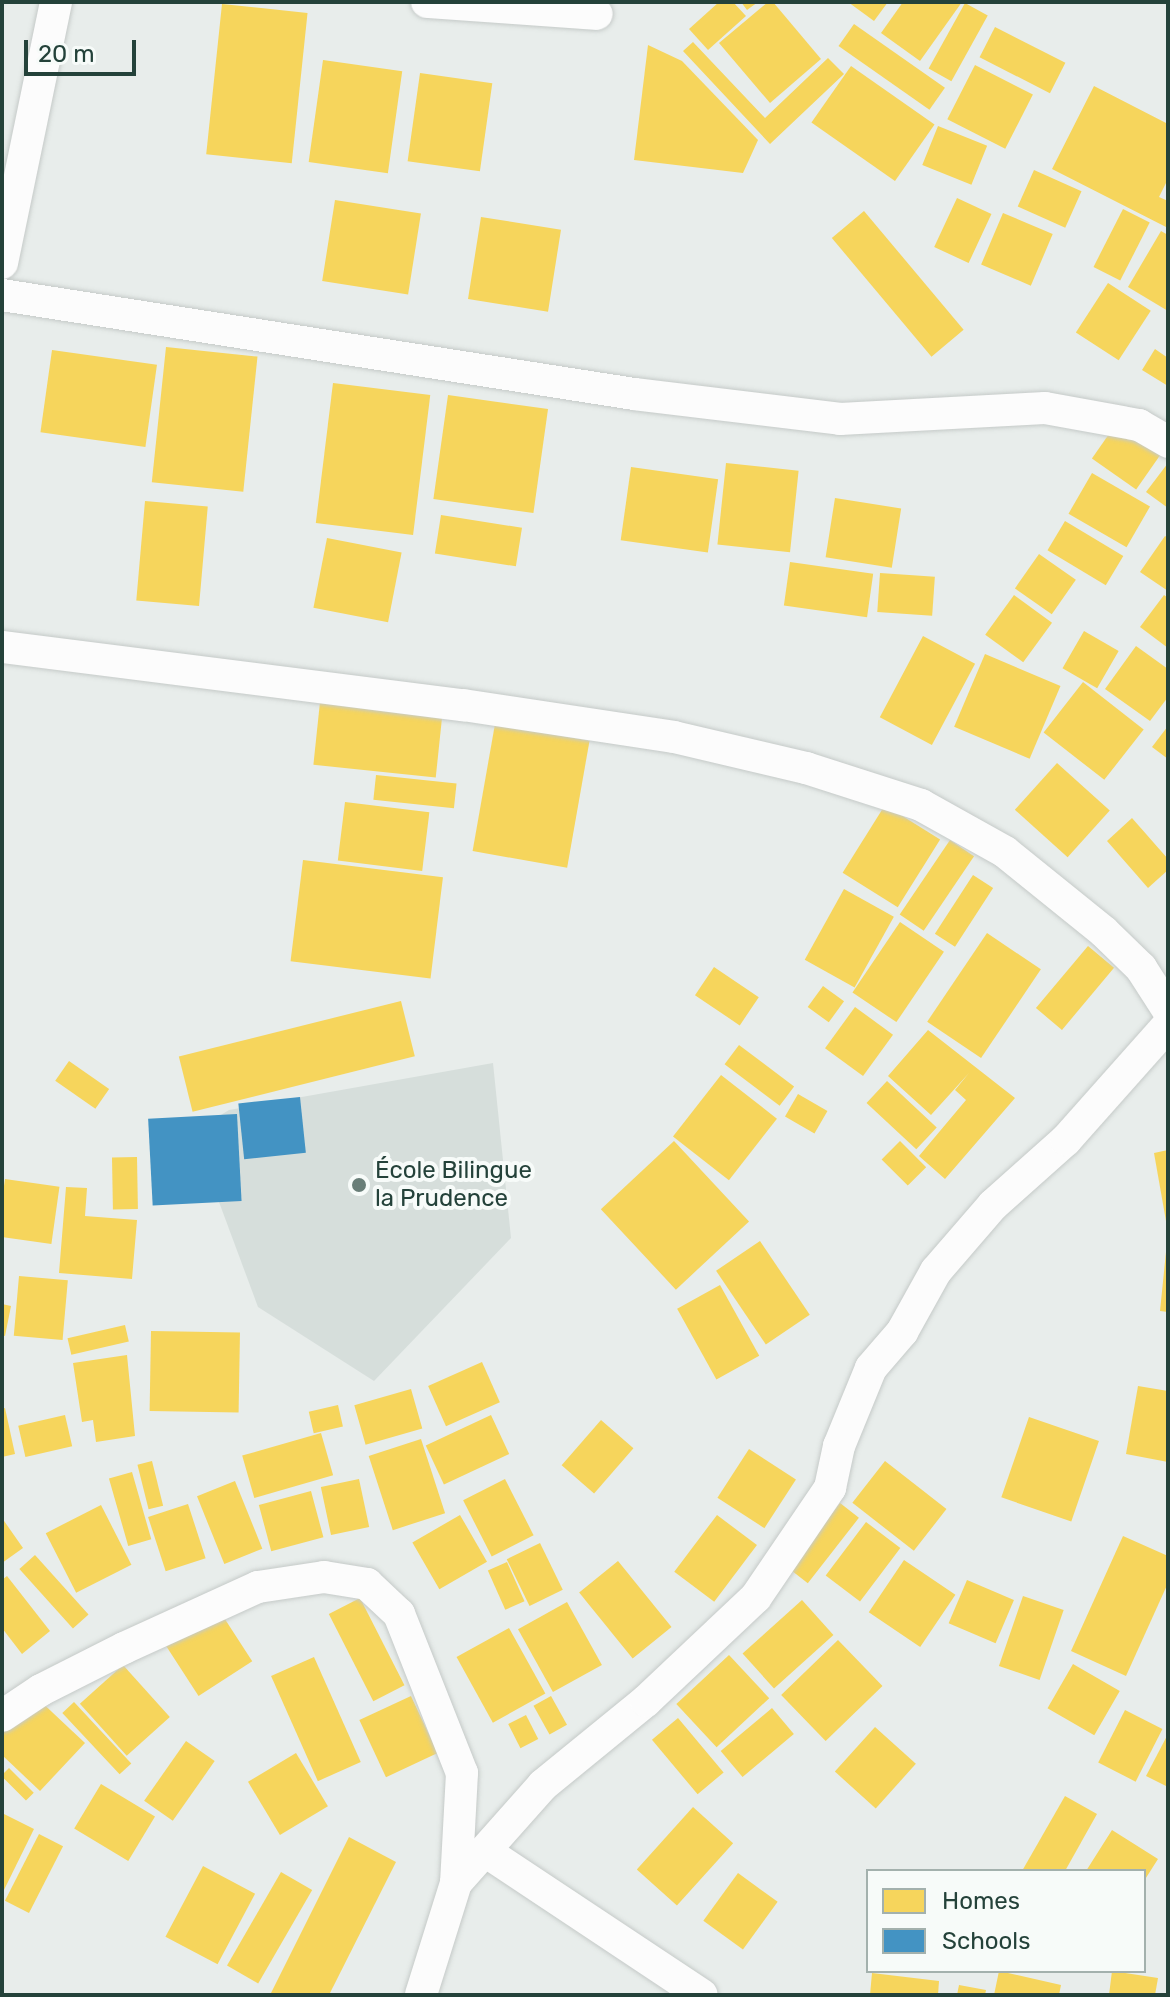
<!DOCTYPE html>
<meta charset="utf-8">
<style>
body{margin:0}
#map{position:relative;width:1170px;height:1997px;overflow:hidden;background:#e8edeb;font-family:Rubik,sans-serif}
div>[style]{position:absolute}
.built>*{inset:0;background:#d6dedb}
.homes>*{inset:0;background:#f6d55c;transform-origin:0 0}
.schools>*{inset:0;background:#4393c3;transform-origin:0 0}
.roads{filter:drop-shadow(0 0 2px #c5cac8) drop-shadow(0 0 2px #c5cac8)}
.street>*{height:32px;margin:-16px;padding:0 16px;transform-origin:16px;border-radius:16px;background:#fcfcfc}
.dots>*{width:22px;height:22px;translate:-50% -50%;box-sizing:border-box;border:4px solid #f7fbf9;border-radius:50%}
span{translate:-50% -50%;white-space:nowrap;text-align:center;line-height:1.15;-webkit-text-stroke:8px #f7fbf9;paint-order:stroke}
.poi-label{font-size:24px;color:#24423a}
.left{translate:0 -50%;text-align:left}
.frame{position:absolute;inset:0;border:4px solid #24423a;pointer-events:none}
.legend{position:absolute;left:866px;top:1869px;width:280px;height:104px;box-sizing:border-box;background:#f7fbf9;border:2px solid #a3b1ad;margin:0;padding:10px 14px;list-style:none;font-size:24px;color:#24423a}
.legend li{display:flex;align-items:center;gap:16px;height:40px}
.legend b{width:40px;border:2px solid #a3b1ad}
.scale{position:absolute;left:24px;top:40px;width:112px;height:36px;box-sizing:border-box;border:4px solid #24423a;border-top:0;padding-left:10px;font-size:24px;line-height:28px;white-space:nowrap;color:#24423a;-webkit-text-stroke:6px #f7fbf9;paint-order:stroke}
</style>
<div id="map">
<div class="built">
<div style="clip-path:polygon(493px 1063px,511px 1238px,374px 1381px,258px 1307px,193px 1132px,229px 1110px)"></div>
</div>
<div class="homes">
<div style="clip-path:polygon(719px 2px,733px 2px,746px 16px,708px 50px,689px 29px)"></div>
<div style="clip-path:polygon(741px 2px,758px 2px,747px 10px)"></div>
<div style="clip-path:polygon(768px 2px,773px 2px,821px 59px,770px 103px,719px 43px)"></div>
<div style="clip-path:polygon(848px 2px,888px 2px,874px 21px)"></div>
<div style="clip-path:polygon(903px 2px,962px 2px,920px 61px,881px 33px)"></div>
<div style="left:965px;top:3px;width:26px;height:75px;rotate:29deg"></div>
<div style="left:222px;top:4px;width:86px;height:151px;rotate:6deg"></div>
<div style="left:854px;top:24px;width:111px;height:27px;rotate:35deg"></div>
<div style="left:995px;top:27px;width:79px;height:34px;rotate:27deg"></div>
<div style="clip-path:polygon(693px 42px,765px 118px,828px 58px,844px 74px,770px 144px,683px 51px)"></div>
<div style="clip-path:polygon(648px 45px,682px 61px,758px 140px,743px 173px,634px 160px)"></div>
<div style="left:323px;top:60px;width:80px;height:103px;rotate:8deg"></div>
<div style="left:975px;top:65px;width:65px;height:61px;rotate:27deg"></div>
<div style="left:851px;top:66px;width:102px;height:69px;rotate:35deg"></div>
<div style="left:420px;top:73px;width:73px;height:89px;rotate:8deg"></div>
<div style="clip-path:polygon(1094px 86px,1168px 124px,1168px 179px,1159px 197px,1168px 201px,1168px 228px,1052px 169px)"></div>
<div style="left:938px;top:126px;width:53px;height:42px;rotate:22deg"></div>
<div style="left:1034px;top:170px;width:52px;height:40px;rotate:24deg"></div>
<div style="left:957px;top:198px;width:38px;height:54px;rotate:25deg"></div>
<div style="left:335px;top:200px;width:87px;height:82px;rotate:9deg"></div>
<div style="left:1123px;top:209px;width:30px;height:65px;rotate:27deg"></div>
<div style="left:864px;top:211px;width:155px;height:42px;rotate:50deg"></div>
<div style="left:1003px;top:213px;width:54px;height:56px;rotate:23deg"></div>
<div style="left:481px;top:217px;width:81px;height:83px;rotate:9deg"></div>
<div style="clip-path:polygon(1161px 231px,1168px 235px,1168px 311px,1128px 287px)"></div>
<div style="left:1108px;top:283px;width:51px;height:59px;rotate:33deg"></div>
<div style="left:166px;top:347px;width:92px;height:136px;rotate:6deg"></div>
<div style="clip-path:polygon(1155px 349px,1168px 358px,1168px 386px,1142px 370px)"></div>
<div style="left:52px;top:350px;width:106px;height:83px;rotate:8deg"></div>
<div style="left:333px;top:383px;width:98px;height:141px;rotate:7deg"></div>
<div style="left:448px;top:395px;width:101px;height:105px;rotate:8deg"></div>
<div style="left:1116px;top:424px;width:54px;height:42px;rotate:35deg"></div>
<div style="left:726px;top:463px;width:73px;height:82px;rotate:6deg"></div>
<div style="clip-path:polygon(1168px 463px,1168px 508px,1146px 492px)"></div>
<div style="left:631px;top:467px;width:88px;height:74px;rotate:8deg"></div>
<div style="left:1092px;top:473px;width:67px;height:47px;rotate:30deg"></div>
<div style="left:835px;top:498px;width:67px;height:60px;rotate:9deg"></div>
<div style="left:145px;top:501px;width:63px;height:100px;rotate:5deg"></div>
<div style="left:441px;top:515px;width:82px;height:39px;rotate:9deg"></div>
<div style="left:1065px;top:521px;width:68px;height:34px;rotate:31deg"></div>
<div style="clip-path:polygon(1165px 536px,1168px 538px,1168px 591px,1140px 572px)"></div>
<div style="left:327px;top:538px;width:76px;height:71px;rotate:11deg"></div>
<div style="left:1039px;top:554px;width:45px;height:42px;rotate:35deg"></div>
<div style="left:790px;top:562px;width:84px;height:44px;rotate:8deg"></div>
<div style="left:880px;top:573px;width:55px;height:39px;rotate:4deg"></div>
<div style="left:1014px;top:595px;width:47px;height:49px;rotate:36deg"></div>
<div style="clip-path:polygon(1164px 595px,1168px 598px,1168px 648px,1140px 627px)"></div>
<div style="left:1084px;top:631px;width:40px;height:43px;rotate:30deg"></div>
<div style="left:923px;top:636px;width:59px;height:92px;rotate:28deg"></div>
<div style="clip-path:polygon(1136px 646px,1168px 669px,1168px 697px,1150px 721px,1105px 689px)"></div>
<div style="left:985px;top:654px;width:82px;height:79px;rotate:23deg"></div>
<div style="left:1083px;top:682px;width:77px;height:64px;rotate:38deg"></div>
<div style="left:320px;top:702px;width:123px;height:63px;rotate:6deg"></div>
<div style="left:495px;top:724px;width:96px;height:129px;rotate:10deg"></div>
<div style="clip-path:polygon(1168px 726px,1168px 759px,1152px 747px)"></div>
<div style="left:1057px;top:763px;width:71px;height:63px;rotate:42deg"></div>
<div style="left:376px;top:775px;width:81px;height:25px;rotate:6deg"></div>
<div style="left:345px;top:802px;width:85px;height:59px;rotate:7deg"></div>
<div style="left:885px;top:805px;width:65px;height:80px;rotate:32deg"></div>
<div style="clip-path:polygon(1132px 818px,1168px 859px,1168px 870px,1148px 888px,1107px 841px)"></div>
<div style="left:950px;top:840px;width:29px;height:90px;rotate:34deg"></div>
<div style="left:303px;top:860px;width:141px;height:102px;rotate:7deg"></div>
<div style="left:973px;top:875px;width:24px;height:70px;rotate:33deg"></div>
<div style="left:844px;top:889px;width:57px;height:81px;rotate:29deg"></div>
<div style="left:900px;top:922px;width:53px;height:85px;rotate:34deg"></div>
<div style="left:987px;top:933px;width:65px;height:107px;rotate:34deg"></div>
<div style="left:1088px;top:946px;width:34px;height:81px;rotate:40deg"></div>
<div style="left:714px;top:967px;width:54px;height:34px;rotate:34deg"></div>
<div style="left:823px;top:986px;width:26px;height:26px;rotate:36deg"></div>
<div style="left:401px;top:1001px;width:57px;height:229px;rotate:76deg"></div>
<div style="left:855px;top:1007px;width:47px;height:51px;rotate:36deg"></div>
<div style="clip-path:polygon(928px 1030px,1015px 1098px,945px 1179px,919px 1156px,966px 1100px,955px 1090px,969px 1073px,931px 1115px,888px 1076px)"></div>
<div style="left:739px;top:1045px;width:69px;height:24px;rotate:37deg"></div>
<div style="left:69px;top:1061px;width:49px;height:24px;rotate:35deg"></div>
<div style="left:721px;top:1075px;width:71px;height:78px;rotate:38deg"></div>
<div style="left:887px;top:1081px;width:68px;height:30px;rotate:43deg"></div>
<div style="left:798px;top:1094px;width:34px;height:26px;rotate:30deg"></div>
<div style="left:674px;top:1141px;width:110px;height:100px;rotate:47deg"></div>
<div style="left:900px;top:1141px;width:37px;height:26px;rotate:45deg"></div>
<div style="clip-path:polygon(1168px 1150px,1168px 1221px,1166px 1221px,1154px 1153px)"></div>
<div style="left:137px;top:1157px;width:52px;height:25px;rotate:89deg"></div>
<div style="left:5px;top:1179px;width:55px;height:58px;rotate:8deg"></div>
<div style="clip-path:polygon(66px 1187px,87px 1188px,85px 1216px,137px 1220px,132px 1279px,59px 1273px)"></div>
<div style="left:760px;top:1241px;width:89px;height:53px;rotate:56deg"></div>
<div style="clip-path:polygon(1166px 1252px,1168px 1252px,1168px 1312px,1160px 1311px)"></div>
<div style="left:19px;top:1276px;width:49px;height:60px;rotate:5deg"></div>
<div style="left:720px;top:1285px;width:81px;height:49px;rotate:61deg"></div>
<div style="clip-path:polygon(2px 1304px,11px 1306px,5px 1336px,2px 1335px)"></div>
<div style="left:125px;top:1325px;width:17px;height:59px;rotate:77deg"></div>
<div style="left:151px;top:1331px;width:89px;height:80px;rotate:1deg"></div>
<div style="clip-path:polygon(127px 1355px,135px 1436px,96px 1442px,93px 1420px,82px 1422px,73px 1363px)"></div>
<div style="left:482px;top:1362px;width:44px;height:59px;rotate:66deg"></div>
<div style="clip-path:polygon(1138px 1386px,1168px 1391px,1168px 1462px,1126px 1454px)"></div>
<div style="left:411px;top:1389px;width:41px;height:59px;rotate:74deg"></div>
<div style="left:338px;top:1405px;width:22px;height:30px;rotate:77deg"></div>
<div style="clip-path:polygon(5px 1408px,15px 1454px,2px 1457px,2px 1409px)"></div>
<div style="left:65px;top:1415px;width:32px;height:48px;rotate:77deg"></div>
<div style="left:491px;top:1415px;width:43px;height:72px;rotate:65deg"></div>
<div style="left:1029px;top:1417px;width:74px;height:85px;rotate:19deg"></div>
<div style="left:601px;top:1420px;width:43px;height:60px;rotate:41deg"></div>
<div style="left:321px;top:1433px;width:44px;height:82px;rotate:74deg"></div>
<div style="left:421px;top:1439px;width:78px;height:55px;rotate:72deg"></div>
<div style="left:749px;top:1449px;width:56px;height:58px;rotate:33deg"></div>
<div style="left:152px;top:1461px;width:46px;height:15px;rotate:76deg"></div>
<div style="left:885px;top:1461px;width:78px;height:53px;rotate:38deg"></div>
<div style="left:132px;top:1472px;width:70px;height:24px;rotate:74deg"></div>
<div style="left:359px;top:1479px;width:49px;height:39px;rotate:78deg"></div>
<div style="left:505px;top:1479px;width:63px;height:47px;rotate:63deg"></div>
<div style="left:235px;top:1481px;width:73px;height:41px;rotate:68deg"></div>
<div style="left:311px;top:1491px;width:48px;height:54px;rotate:75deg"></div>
<div style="left:840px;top:1503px;width:24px;height:83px;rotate:38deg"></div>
<div style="left:188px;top:1504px;width:57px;height:42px;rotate:72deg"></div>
<div style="left:101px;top:1505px;width:67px;height:62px;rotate:63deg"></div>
<div style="left:460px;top:1515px;width:54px;height:55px;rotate:60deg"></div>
<div style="left:717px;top:1515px;width:50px;height:71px;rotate:37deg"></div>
<div style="clip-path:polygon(2px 1518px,23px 1548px,2px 1563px)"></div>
<div style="left:866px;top:1522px;width:43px;height:67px;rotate:37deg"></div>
<div style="clip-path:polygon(1123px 1536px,1168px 1556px,1168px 1583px,1126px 1676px,1071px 1651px)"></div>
<div style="left:540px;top:1543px;width:52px;height:37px;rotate:64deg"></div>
<div style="left:35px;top:1555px;width:80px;height:21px;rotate:48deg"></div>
<div style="left:904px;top:1560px;width:62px;height:63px;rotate:34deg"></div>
<div style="left:618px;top:1561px;width:85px;height:50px;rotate:51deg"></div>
<div style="left:507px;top:1562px;width:43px;height:21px;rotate:66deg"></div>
<div style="clip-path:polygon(7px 1576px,50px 1631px,22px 1654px,2px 1628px,2px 1580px)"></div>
<div style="left:967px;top:1580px;width:51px;height:47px;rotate:23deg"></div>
<div style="left:1023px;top:1596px;width:43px;height:74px;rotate:19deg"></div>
<div style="left:360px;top:1598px;width:98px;height:35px;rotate:63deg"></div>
<div style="left:802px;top:1600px;width:47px;height:80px;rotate:48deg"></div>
<div style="left:567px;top:1602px;width:72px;height:56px;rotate:61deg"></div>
<div style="left:219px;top:1610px;width:61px;height:64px;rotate:57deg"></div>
<div style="left:509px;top:1628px;width:75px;height:60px;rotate:61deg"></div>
<div style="left:838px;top:1640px;width:64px;height:79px;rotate:46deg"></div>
<div style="left:729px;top:1655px;width:59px;height:72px;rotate:47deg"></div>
<div style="left:314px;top:1657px;width:115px;height:47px;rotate:66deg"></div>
<div style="left:1073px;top:1664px;width:54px;height:51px;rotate:30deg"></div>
<div style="left:123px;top:1665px;width:70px;height:58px;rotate:48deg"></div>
<div style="left:411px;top:1696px;width:63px;height:57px;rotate:65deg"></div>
<div style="left:551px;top:1696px;width:33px;height:20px;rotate:61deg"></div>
<div style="clip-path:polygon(36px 1697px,85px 1743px,40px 1791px,2px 1755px,2px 1734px)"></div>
<div style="left:74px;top:1702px;width:84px;height:16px;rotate:47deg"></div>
<div style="left:772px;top:1708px;width:34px;height:67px;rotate:50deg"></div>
<div style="left:1125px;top:1710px;width:42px;height:59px;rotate:27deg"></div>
<div style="left:526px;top:1715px;width:27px;height:20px;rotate:63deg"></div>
<div style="left:678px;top:1718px;width:71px;height:34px;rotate:50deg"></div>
<div style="left:875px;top:1727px;width:55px;height:60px;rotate:42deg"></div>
<div style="clip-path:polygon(1168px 1734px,1168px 1787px,1146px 1776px)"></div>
<div style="left:186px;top:1741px;width:35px;height:73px;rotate:35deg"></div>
<div style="left:296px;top:1753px;width:62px;height:56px;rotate:59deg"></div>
<div style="left:9px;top:1768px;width:35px;height:11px;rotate:45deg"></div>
<div style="left:101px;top:1784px;width:63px;height:52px;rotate:31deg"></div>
<div style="clip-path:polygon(1065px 1796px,1097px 1814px,1065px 1871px,1022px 1871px)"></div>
<div style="left:693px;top:1807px;width:54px;height:84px;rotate:42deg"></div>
<div style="clip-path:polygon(2px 1813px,34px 1829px,2px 1894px)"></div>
<div style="clip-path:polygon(1112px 1830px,1158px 1859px,1144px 1881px,1144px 1871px,1086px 1871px)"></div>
<div style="left:39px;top:1834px;width:27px;height:75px;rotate:27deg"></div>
<div style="clip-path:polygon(349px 1837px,396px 1862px,329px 1995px,270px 1995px)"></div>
<div style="left:203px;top:1866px;width:59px;height:80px;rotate:28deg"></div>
<div style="left:281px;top:1872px;width:36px;height:108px;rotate:30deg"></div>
<div style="left:738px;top:1873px;width:49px;height:59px;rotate:36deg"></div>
<div style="clip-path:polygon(999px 1971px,1061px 1985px,1059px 1995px,994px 1995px)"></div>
<div style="clip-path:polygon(1112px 1971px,1158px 1978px,1155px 1995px,1109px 1995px)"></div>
<div style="clip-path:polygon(872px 1973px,939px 1981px,938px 1995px,870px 1995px)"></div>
<div style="clip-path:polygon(959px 1985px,986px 1990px,985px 1995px,957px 1995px)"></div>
</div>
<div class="schools">
<div style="left:300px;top:1097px;width:56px;height:62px;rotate:84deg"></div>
<div style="left:237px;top:1114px;width:87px;height:89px;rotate:87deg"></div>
</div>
<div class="roads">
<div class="street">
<div style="left:427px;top:2px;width:170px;rotate:4deg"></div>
<div style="left:2px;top:263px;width:267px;rotate:-78.3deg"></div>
<div style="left:2px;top:295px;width:640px;rotate:8.9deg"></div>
<div style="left:634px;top:394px;width:208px;rotate:6.9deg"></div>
<div style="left:840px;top:419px;width:205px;rotate:-3.1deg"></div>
<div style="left:1045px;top:408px;width:96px;rotate:10.3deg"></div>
<div style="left:1139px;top:425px;width:34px;rotate:30deg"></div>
<div style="left:2px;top:647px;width:465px;rotate:7.2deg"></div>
<div style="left:463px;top:705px;width:213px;rotate:8.6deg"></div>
<div style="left:674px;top:737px;width:136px;rotate:13.2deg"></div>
<div style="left:806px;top:768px;width:121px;rotate:17.8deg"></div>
<div style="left:921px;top:805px;width:96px;rotate:29.2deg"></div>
<div style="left:1005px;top:852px;width:127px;rotate:38.9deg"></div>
<div style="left:1104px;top:932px;width:52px;rotate:44.2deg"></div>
<div style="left:1141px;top:968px;width:50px;rotate:57.3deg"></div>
<div style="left:2px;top:1716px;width:47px;rotate:-33.7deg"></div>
<div style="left:41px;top:1690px;width:93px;rotate:-26.8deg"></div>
<div style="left:124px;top:1648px;width:147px;rotate:-24.5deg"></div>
<div style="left:258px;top:1587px;width:67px;rotate:-8.6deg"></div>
<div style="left:324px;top:1577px;width:44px;rotate:9.2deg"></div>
<div style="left:367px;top:1584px;width:44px;rotate:43.2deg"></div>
<div style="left:399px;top:1614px;width:171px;rotate:68.4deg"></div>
<div style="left:462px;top:1773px;width:110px;rotate:93.1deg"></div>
<div style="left:456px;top:1883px;width:117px;rotate:107.4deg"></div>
<div style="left:485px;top:1851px;width:260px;rotate:33.6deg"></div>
<div style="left:456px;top:1883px;width:131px;rotate:-48.4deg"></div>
<div style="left:543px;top:1785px;width:133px;rotate:-39.2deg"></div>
<div style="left:646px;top:1701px;width:151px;rotate:-43.4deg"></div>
<div style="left:756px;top:1597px;width:132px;rotate:-55.8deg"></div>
<div style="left:830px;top:1488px;width:43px;rotate:-77.9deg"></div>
<div style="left:839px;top:1446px;width:84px;rotate:-67.7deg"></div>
<div style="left:871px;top:1368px;width:48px;rotate:-49.3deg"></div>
<div style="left:902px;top:1332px;width:70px;rotate:-60.9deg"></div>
<div style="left:936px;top:1271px;width:87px;rotate:-49.2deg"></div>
<div style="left:993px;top:1205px;width:98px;rotate:-41.7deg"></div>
<div style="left:1066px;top:1140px;width:154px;rotate:-48.4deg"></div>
</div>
</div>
<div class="dots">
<div style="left:359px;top:1185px;background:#697e78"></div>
</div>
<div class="poi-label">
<span class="left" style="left:375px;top:1185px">École Bilingue<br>la Prudence</span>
</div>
<div class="frame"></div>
<ul class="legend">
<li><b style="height:22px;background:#f6d55c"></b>Homes</li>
<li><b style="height:22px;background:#4393c3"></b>Schools</li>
</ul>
<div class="scale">20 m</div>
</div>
